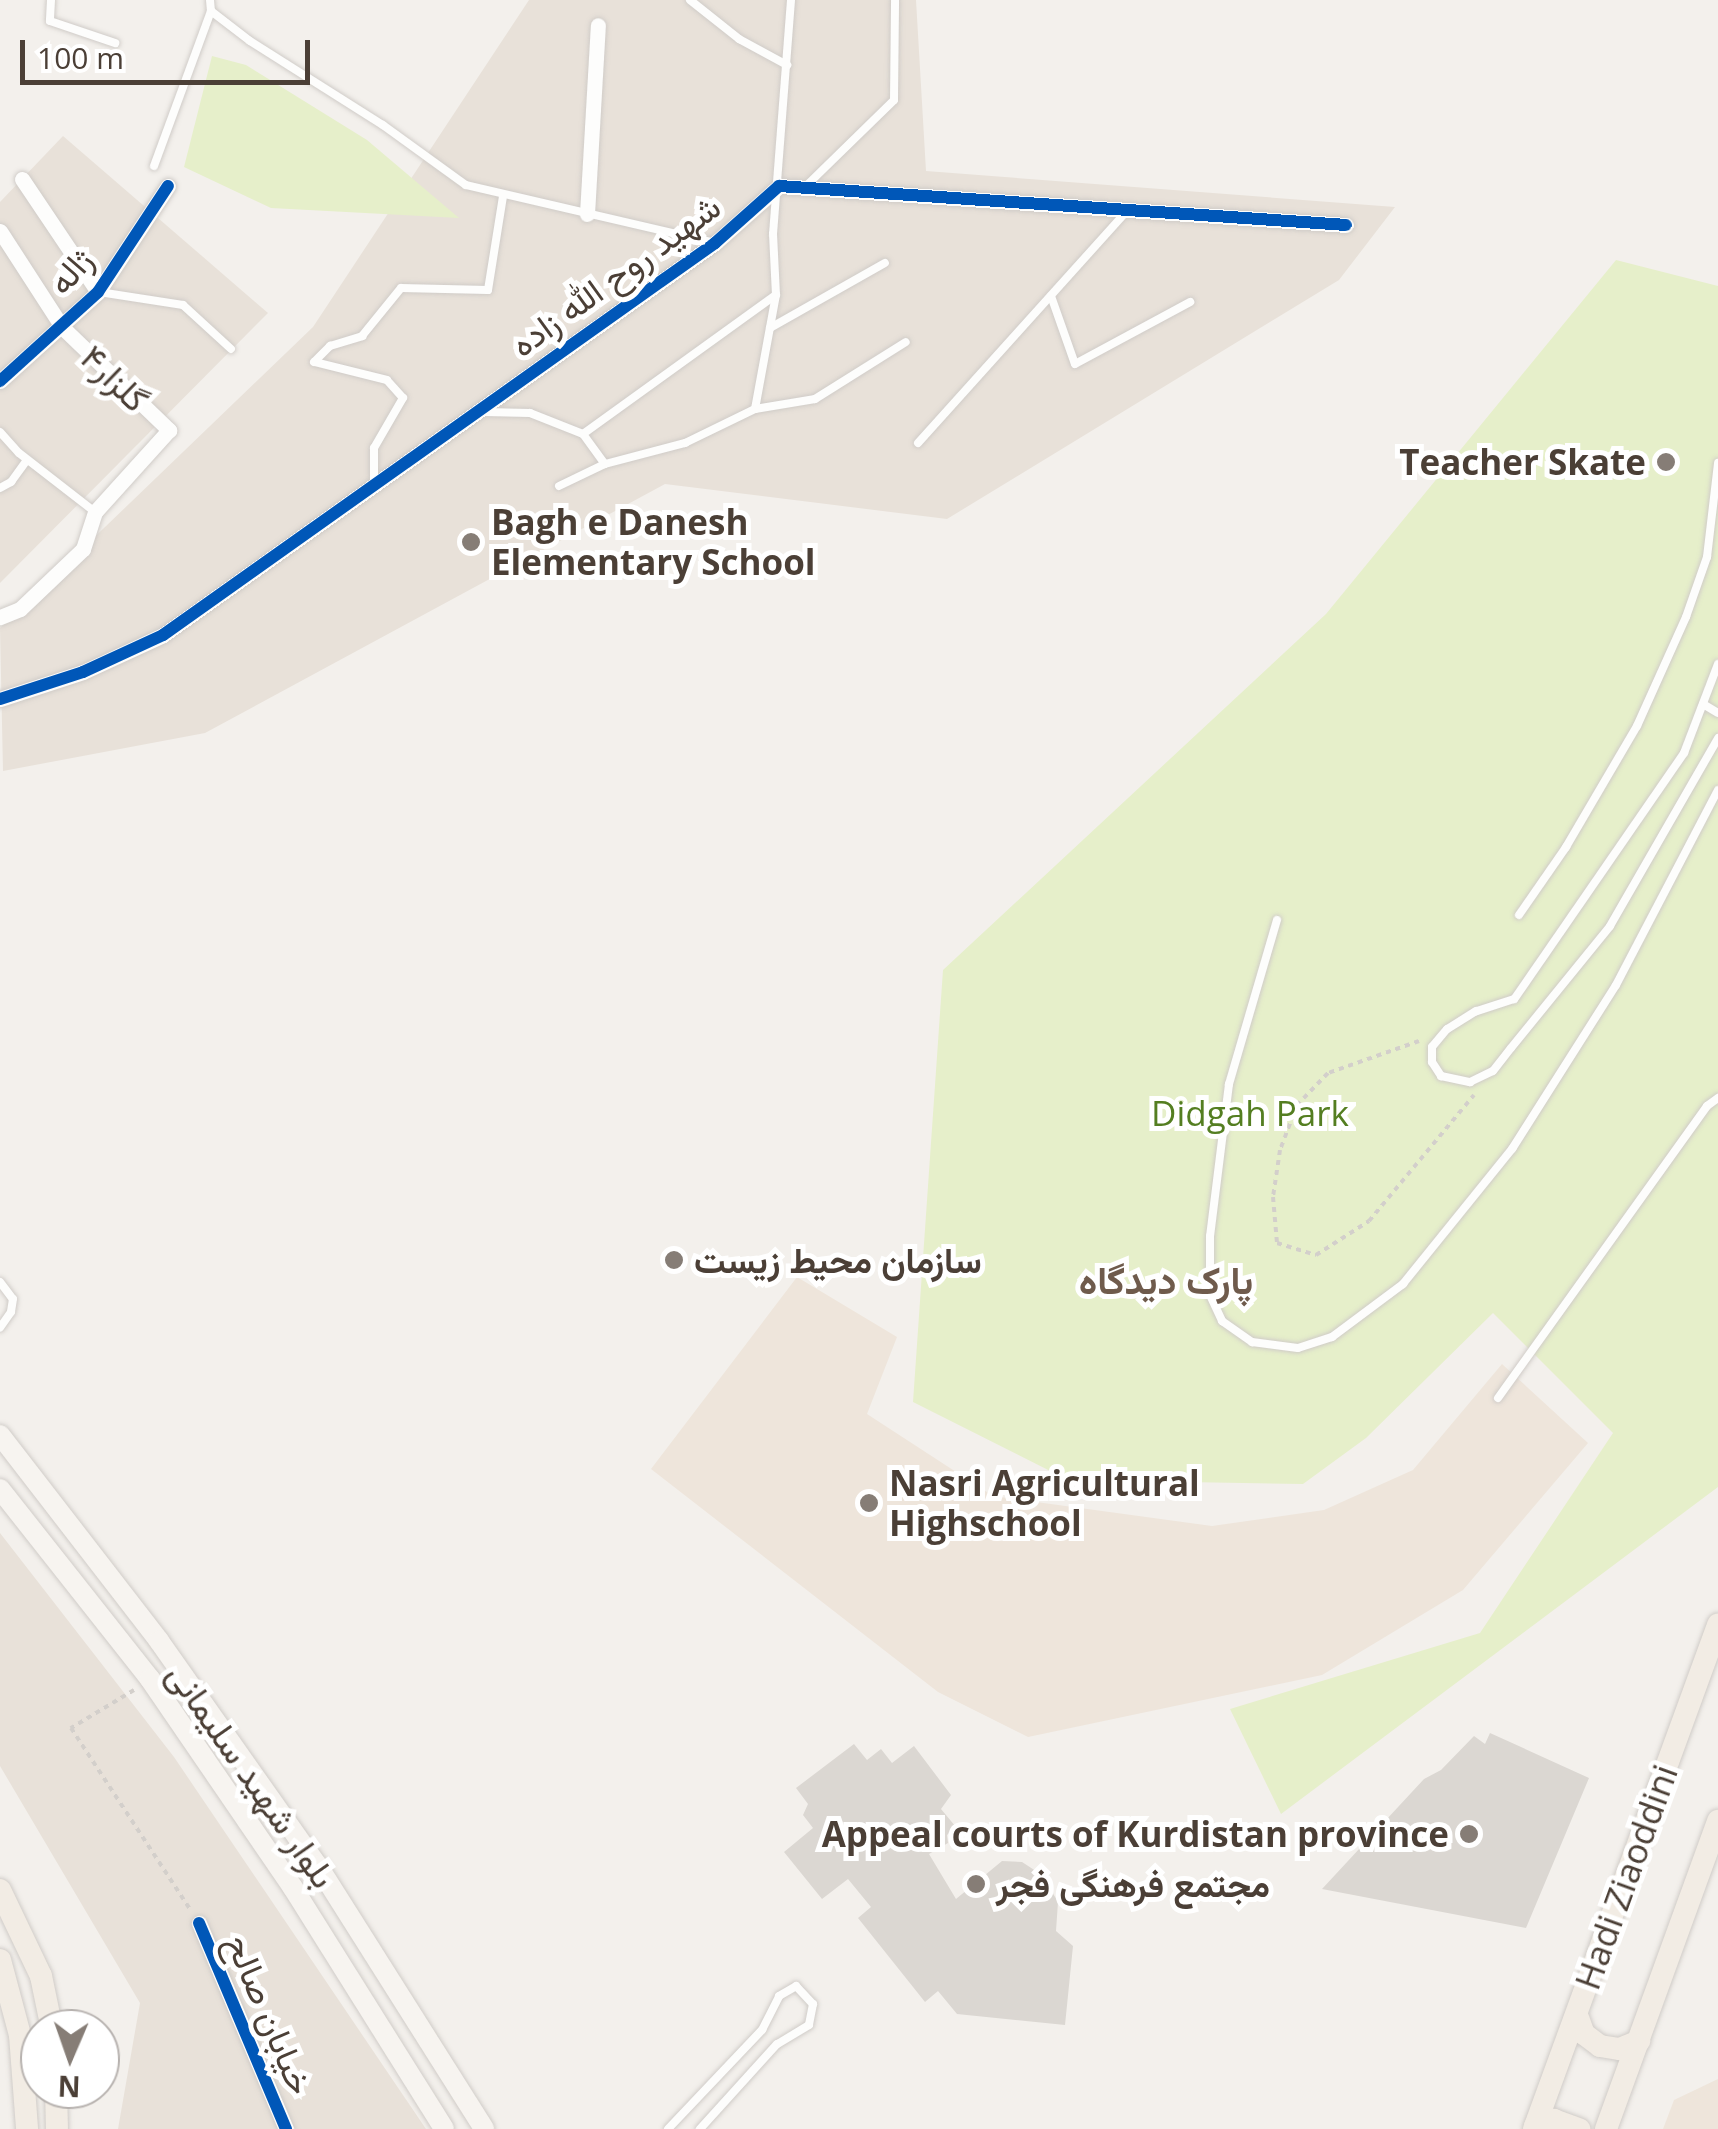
<!DOCTYPE html>
<meta charset="utf-8">
<style>
body{margin:0}
#map{position:relative;width:1718px;height:2129px;overflow:hidden;background:#f3f0ec;font-family:"Open Sans",Vazirmatn,sans-serif}
div>[style]{position:absolute}
.residential>*{inset:0;background:#e8e1d9}
.education>*{inset:0;background:#eee5db}
.green>*{inset:0;background:#e6efca}
.building>*{inset:0;background:#dbd7d2}
.path>*{height:4px;margin-top:-2px;transform-origin:0;background:repeating-linear-gradient(90deg,#d3cfcb 0 5px,transparent 0 10px)}
.roads{filter:drop-shadow(0 0 2px #d0ccc8) drop-shadow(0 0 2px #d0ccc8)}
.lane>*{height:8px;margin:-4px;padding:0 4px;transform-origin:4px;border-radius:4px;background:#fdfdfc}
.street>*{height:15px;margin:-7.5px;padding:0 7.5px;transform-origin:7.5px;border-radius:7.5px;background:#fdfdfc}
.secondary>*{height:20px;margin:-10px;padding:0 10px;transform-origin:10px;border-radius:10px;background:#f7f4f0}
.primary>*{height:22px;margin:-11px;padding:0 11px;transform-origin:11px;border-radius:11px;background:#f2ece4}
.cycleway>*{height:12px;margin:-6px;padding:0 6px;transform-origin:6px;border-radius:6px;background:#0057b8}
.dots>*{width:28px;height:28px;translate:-50% -50%;box-sizing:border-box;border:5px solid #fff;border-radius:50%}
span{translate:-50% -50%;white-space:nowrap;text-align:center;line-height:1.15;-webkit-text-stroke:10px #fff;paint-order:stroke}
.street-label{font-size:35px;color:#4b3f36}
.poi-label{font-size:35px;color:#4b3f36;font-weight:700}
.right{translate:-100% -50%;text-align:right}
.left{translate:0 -50%;text-align:left}
.park-label{font-size:35px;color:#547e21}
.neighbourhood-label{font-size:38px;color:#6f5b4c;font-weight:700}
.north{position:absolute;left:20px;top:2009px;width:100px;height:100px;box-sizing:border-box;background:#fff;border:2px solid #b7b2af;border-radius:50%;rotate:182deg;font-size:28px;font-weight:700;line-height:40px;text-align:center;color:#4b3f36}
.north::after{content:'';display:block;margin:auto;width:35px;height:45px;background:#867d76;clip-path:polygon(50% 0,100% 100%,50% 72%,0 100%)}
.scale{position:absolute;left:20px;top:40px;width:290px;height:45px;box-sizing:border-box;border:5px solid #4b3f36;border-top:0;padding-left:12px;font-size:30px;line-height:35px;white-space:nowrap;color:#4b3f36;-webkit-text-stroke:8px #fff;paint-order:stroke}
</style>
<div id="map">
<div class="residential">
<div style="clip-path:polygon(529px 0,916px 0,926px 171px,1395px 207px,1339px 280px,947px 519px,665px 484px,205px 733px,3px 771px,0 628px,313px 327px)"></div>
<div style="clip-path:polygon(63px 136px,268px 313px,0 583px,0 202px)"></div>
<div style="clip-path:polygon(0 1533px,174px 1757px,426px 2129px,118px 2129px,140px 2003px,0 1766px)"></div>
</div>
<div class="education">
<div style="clip-path:polygon(797px 1277px,897px 1337px,867px 1414px,993px 1496px,1212px 1526px,1324px 1510px,1413px 1470px,1502px 1364px,1588px 1443px,1463px 1590px,1322px 1675px,1028px 1737px,938px 1692px,651px 1469px)"></div>
<div style="clip-path:polygon(1718px 2079px,1718px 2129px,1663px 2129px,1674px 2100px)"></div>
</div>
<div class="green">
<div style="clip-path:polygon(212px 56px,246px 65px,367px 140px,459px 218px,271px 208px,184px 167px)"></div>
<div style="clip-path:polygon(1616px 260px,1718px 286px,1718px 1487px,1281px 1814px,1230px 1709px,1480px 1633px,1613px 1433px,1493px 1313px,1366px 1438px,1303px 1484px,1068px 1480px,913px 1402px,943px 970px,1326px 614px)"></div>
</div>
<div class="building">
<div style="clip-path:polygon(1490px 1733px,1589px 1778px,1526px 1928px,1322px 1889px,1424px 1779px,1441px 1770px,1474px 1736px,1485px 1744px)"></div>
<div style="clip-path:polygon(854px 1744px,867px 1760px,881px 1749px,892px 1763px,914px 1746px,951px 1795px,941px 1809px,956px 1827px,947px 1835px,948px 1843px,929px 1854px,956px 1899px,1002px 1861px,1022px 1862px,1042px 1875px,1058px 1902px,1056px 1931px,1073px 1946px,1065px 2025px,957px 2014px,938px 1991px,925px 2002px,858px 1918px,871px 1907px,848px 1879px,822px 1899px,784px 1852px,813px 1828px,803px 1815px,808px 1804px,796px 1788px)"></div>
</div>
<div class="path">
<div style="left:1419px;top:1041px;width:96px;rotate:160.6deg"></div>
<div style="left:1328px;top:1073px;width:45px;rotate:134.1deg"></div>
<div style="left:1297px;top:1105px;width:48px;rotate:110.7deg"></div>
<div style="left:1280px;top:1150px;width:48px;rotate:98.5deg"></div>
<div style="left:1273px;top:1197px;width:46px;rotate:85deg"></div>
<div style="left:1277px;top:1243px;width:41px;rotate:17.1deg"></div>
<div style="left:1316px;top:1255px;width:63px;rotate:-32.7deg"></div>
<div style="left:1369px;top:1221px;width:164px;rotate:-50.2deg"></div>
<div style="left:134px;top:1690px;width:74px;rotate:148.9deg"></div>
<div style="left:71px;top:1728px;width:217px;rotate:56.7deg"></div>
</div>
<div class="roads">
<div class="lane">
<div style="left:51px;top:0;width:21px;rotate:93deg"></div>
<div style="left:50px;top:21px;width:69px;rotate:18.7deg"></div>
<div style="left:210px;top:0;width:11px;rotate:85deg"></div>
<div style="left:211px;top:11px;width:49px;rotate:37.6deg"></div>
<div style="left:250px;top:41px;width:157px;rotate:32.3deg"></div>
<div style="left:383px;top:125px;width:102px;rotate:35.9deg"></div>
<div style="left:466px;top:185px;width:256px;rotate:13.1deg"></div>
<div style="left:690px;top:0;width:63px;rotate:38.5deg"></div>
<div style="left:739px;top:39px;width:55px;rotate:28.4deg"></div>
<div style="left:154px;top:166px;width:165px;rotate:-69.8deg"></div>
<div style="left:805px;top:187px;width:124px;rotate:-44.3deg"></div>
<div style="left:894px;top:100px;width:100px;rotate:-89.4deg"></div>
<div style="left:99px;top:292px;width:85px;rotate:8.8deg"></div>
<div style="left:183px;top:305px;width:65px;rotate:42.5deg"></div>
<div style="left:1051px;top:296px;width:72px;rotate:70.6deg"></div>
<div style="left:1075px;top:364px;width:131px;rotate:-28.3deg"></div>
<div style="left:770px;top:328px;width:132px;rotate:-29.5deg"></div>
<div style="left:755px;top:409px;width:116px;rotate:-79.6deg"></div>
<div style="left:776px;top:295px;width:61px;rotate:-92.8deg"></div>
<div style="left:773px;top:234px;width:235px;rotate:-85.6deg"></div>
<div style="left:484px;top:412px;width:46px;rotate:1.2deg"></div>
<div style="left:530px;top:413px;width:57px;rotate:21.6deg"></div>
<div style="left:583px;top:434px;width:37px;rotate:54deg"></div>
<div style="left:0;top:432px;width:28px;rotate:48deg"></div>
<div style="left:19px;top:453px;width:96px;rotate:37.8deg"></div>
<div style="left:583px;top:434px;width:238px;rotate:-35.8deg"></div>
<div style="left:918px;top:443px;width:311px;rotate:-48deg"></div>
<div style="left:374px;top:485px;width:37px;rotate:-90deg"></div>
<div style="left:374px;top:448px;width:58px;rotate:-59.9deg"></div>
<div style="left:403px;top:398px;width:24px;rotate:-132deg"></div>
<div style="left:387px;top:380px;width:75px;rotate:-166.1deg"></div>
<div style="left:314px;top:362px;width:23px;rotate:-45deg"></div>
<div style="left:330px;top:346px;width:34px;rotate:-17deg"></div>
<div style="left:362px;top:336px;width:62px;rotate:-50.9deg"></div>
<div style="left:401px;top:288px;width:87px;rotate:1.3deg"></div>
<div style="left:488px;top:290px;width:95px;rotate:-80.9deg"></div>
<div style="left:559px;top:486px;width:51px;rotate:-25.6deg"></div>
<div style="left:605px;top:464px;width:83px;rotate:-14.7deg"></div>
<div style="left:685px;top:443px;width:78px;rotate:-25.9deg"></div>
<div style="left:755px;top:409px;width:61px;rotate:-9.5deg"></div>
<div style="left:815px;top:399px;width:107px;rotate:-32.1deg"></div>
<div style="left:0;top:488px;width:13px;rotate:-29deg"></div>
<div style="left:11px;top:482px;width:27px;rotate:-54deg"></div>
<div style="left:1718px;top:664px;width:95px;rotate:110.9deg"></div>
<div style="left:1684px;top:753px;width:299px;rotate:124.6deg"></div>
<div style="left:1514px;top:999px;width:40px;rotate:162deg"></div>
<div style="left:1476px;top:1011px;width:34px;rotate:148deg"></div>
<div style="left:1447px;top:1029px;width:23px;rotate:130deg"></div>
<div style="left:1432px;top:1047px;width:15px;rotate:90deg"></div>
<div style="left:1432px;top:1062px;width:17px;rotate:57deg"></div>
<div style="left:1441px;top:1076px;width:30px;rotate:12deg"></div>
<div style="left:1470px;top:1082px;width:25px;rotate:-26deg"></div>
<div style="left:1493px;top:1071px;width:29px;rotate:-52deg"></div>
<div style="left:1511px;top:1048px;width:157px;rotate:-50.9deg"></div>
<div style="left:1610px;top:926px;width:217px;rotate:-60.1deg"></div>
<div style="left:1703px;top:704px;width:17px;rotate:31deg"></div>
<div style="left:1519px;top:915px;width:83px;rotate:-55.3deg"></div>
<div style="left:1566px;top:847px;width:140px;rotate:-59.6deg"></div>
<div style="left:1637px;top:726px;width:120px;rotate:-65.8deg"></div>
<div style="left:1686px;top:617px;width:64px;rotate:-70.7deg"></div>
<div style="left:1707px;top:557px;width:95px;rotate:-83.3deg"></div>
<div style="left:1277px;top:920px;width:171px;rotate:106.3deg"></div>
<div style="left:1229px;top:1084px;width:153px;rotate:97.1deg"></div>
<div style="left:1210px;top:1236px;width:59px;rotate:90deg"></div>
<div style="left:1210px;top:1295px;width:29px;rotate:65deg"></div>
<div style="left:1222px;top:1321px;width:37px;rotate:35deg"></div>
<div style="left:1252px;top:1342px;width:46px;rotate:7.4deg"></div>
<div style="left:1298px;top:1348px;width:36px;rotate:-18deg"></div>
<div style="left:1332px;top:1337px;width:89px;rotate:-36.7deg"></div>
<div style="left:1403px;top:1284px;width:174px;rotate:-51.1deg"></div>
<div style="left:1512px;top:1149px;width:194px;rotate:-57.6deg"></div>
<div style="left:1616px;top:985px;width:220px;rotate:-62.4deg"></div>
<div style="left:0;top:1282px;width:21px;rotate:53deg"></div>
<div style="left:13px;top:1299px;width:13px;rotate:99deg"></div>
<div style="left:11px;top:1312px;width:19px;rotate:125deg"></div>
<div style="left:1498px;top:1398px;width:359px;rotate:-54.4deg"></div>
<div style="left:1707px;top:1106px;width:14px;rotate:-36deg"></div>
<div style="left:668px;top:2129px;width:137px;rotate:-46.5deg"></div>
<div style="left:762px;top:2030px;width:38px;rotate:-63deg"></div>
<div style="left:779px;top:1996px;width:20px;rotate:-30deg"></div>
<div style="left:796px;top:1986px;width:25px;rotate:47deg"></div>
<div style="left:813px;top:2004px;width:21px;rotate:101deg"></div>
<div style="left:809px;top:2025px;width:37px;rotate:149deg"></div>
<div style="left:777px;top:2044px;width:115px;rotate:132.2deg"></div>
</div>
<div class="street">
<div style="left:22px;top:179px;width:136px;rotate:56.1deg"></div>
<div style="left:587px;top:214px;width:189px;rotate:-86.7deg"></div>
<div style="left:0;top:231px;width:114px;rotate:57.1deg"></div>
<div style="left:62px;top:327px;width:149px;rotate:43.9deg"></div>
<div style="left:169px;top:430px;width:110px;rotate:132.1deg"></div>
<div style="left:95px;top:512px;width:39px;rotate:108deg"></div>
<div style="left:83px;top:549px;width:87px;rotate:136.4deg"></div>
<div style="left:20px;top:609px;width:22px;rotate:158deg"></div>
<div style="left:0;top:381px;width:132px;rotate:-42.2deg"></div>
<div style="left:98px;top:292px;width:127px;rotate:-56.6deg"></div>
<div style="left:0;top:699px;width:87px;rotate:-18deg"></div>
<div style="left:83px;top:672px;width:88px;rotate:-24.8deg"></div>
<div style="left:163px;top:635px;width:677px;rotate:-35.38deg"></div>
<div style="left:715px;top:243px;width:86px;rotate:-41.7deg"></div>
<div style="left:779px;top:186px;width:568px;rotate:3.93deg"></div>
<div style="left:199px;top:1923px;width:224px;rotate:67.1deg"></div>
</div>
<div class="secondary">
<div style="left:0;top:1435px;width:260px;rotate:52.3deg"></div>
<div style="left:159px;top:1641px;width:276px;rotate:54.8deg"></div>
<div style="left:318px;top:1866px;width:311px;rotate:57.7deg"></div>
<div style="left:0;top:1489px;width:242px;rotate:51.7deg"></div>
<div style="left:150px;top:1679px;width:253px;rotate:55.6deg"></div>
<div style="left:293px;top:1888px;width:284px;rotate:57.9deg"></div>
</div>
<div class="primary">
<div style="left:0;top:1890px;width:95px;rotate:64.5deg"></div>
<div style="left:41px;top:1976px;width:54px;rotate:78.3deg"></div>
<div style="left:0;top:1960px;width:78px;rotate:75.1deg"></div>
<div style="left:20px;top:2035px;width:94px;rotate:85.7deg"></div>
<div style="left:1577px;top:2015px;width:20px;rotate:70deg"></div>
<div style="left:1584px;top:2034px;width:20px;rotate:37deg"></div>
<div style="left:1600px;top:2046px;width:20px;rotate:9deg"></div>
<div style="left:1620px;top:2049px;width:21px;rotate:-23deg"></div>
<div style="left:56px;top:2089px;width:40px;rotate:88.6deg"></div>
<div style="left:1535px;top:2126px;width:20px;rotate:-18deg"></div>
<div style="left:1554px;top:2120px;width:27px;rotate:20deg"></div>
<div style="left:1534px;top:2129px;width:537px;rotate:-69.94deg"></div>
<div style="left:1606px;top:2129px;width:328px;rotate:-70deg"></div>
</div>
</div>
<div class="cycleway">
<div style="left:0;top:381px;width:132px;rotate:-42.2deg"></div>
<div style="left:98px;top:292px;width:127px;rotate:-56.6deg"></div>
<div style="left:0;top:699px;width:87px;rotate:-18deg"></div>
<div style="left:83px;top:672px;width:88px;rotate:-24.8deg"></div>
<div style="left:163px;top:635px;width:677px;rotate:-35.38deg"></div>
<div style="left:715px;top:243px;width:86px;rotate:-41.7deg"></div>
<div style="left:779px;top:186px;width:568px;rotate:3.93deg"></div>
<div style="left:199px;top:1923px;width:224px;rotate:67.1deg"></div>
</div>
<div class="dots">
<div style="left:1666px;top:462px;background:#867d76"></div>
<div style="left:471px;top:542px;background:#867d76"></div>
<div style="left:674px;top:1260px;background:#867d76"></div>
<div style="left:869px;top:1503px;background:#867d76"></div>
<div style="left:1469px;top:1834px;background:#867d76"></div>
<div style="left:976px;top:1884px;background:#867d76"></div>
</div>
<div class="street-label">
<span style="left:70px;top:271px;rotate:-49deg">ژاله</span>
<span style="left:615px;top:275px;rotate:-36deg">شهید روح الله زاده</span>
<span style="left:115px;top:378px;rotate:44deg">گلزار۴</span>
<span style="left:252px;top:1775px;rotate:55deg">بلوار شهید سلیمانی</span>
<span style="left:1626px;top:1877px;rotate:-70deg">Hadi Ziaoddini</span>
<span style="left:270px;top:2014px;rotate:67deg">خیابان صالح</span>
</div>
<div class="poi-label">
<span class="right" style="left:1646px;top:462px">Teacher Skate</span>
<span class="left" style="left:491px;top:542px">Bagh e Danesh<br>Elementary School</span>
<span class="left" style="left:694px;top:1260px">سازمان محیط زیست</span>
<span class="left" style="left:889px;top:1503px">Nasri Agricultural<br>Highschool</span>
<span class="right" style="left:1449px;top:1834px">Appeal courts of Kurdistan province</span>
<span class="left" style="left:996px;top:1884px">مجتمع فرهنگی فجر</span>
</div>
<div class="park-label">
<span style="left:1250px;top:1113px">Didgah Park</span>
</div>
<div class="neighbourhood-label">
<span style="left:1166px;top:1280px">پارک دیدگاه</span>
</div>
<div class="north">N</div>
<div class="scale">100 m</div>
</div>
